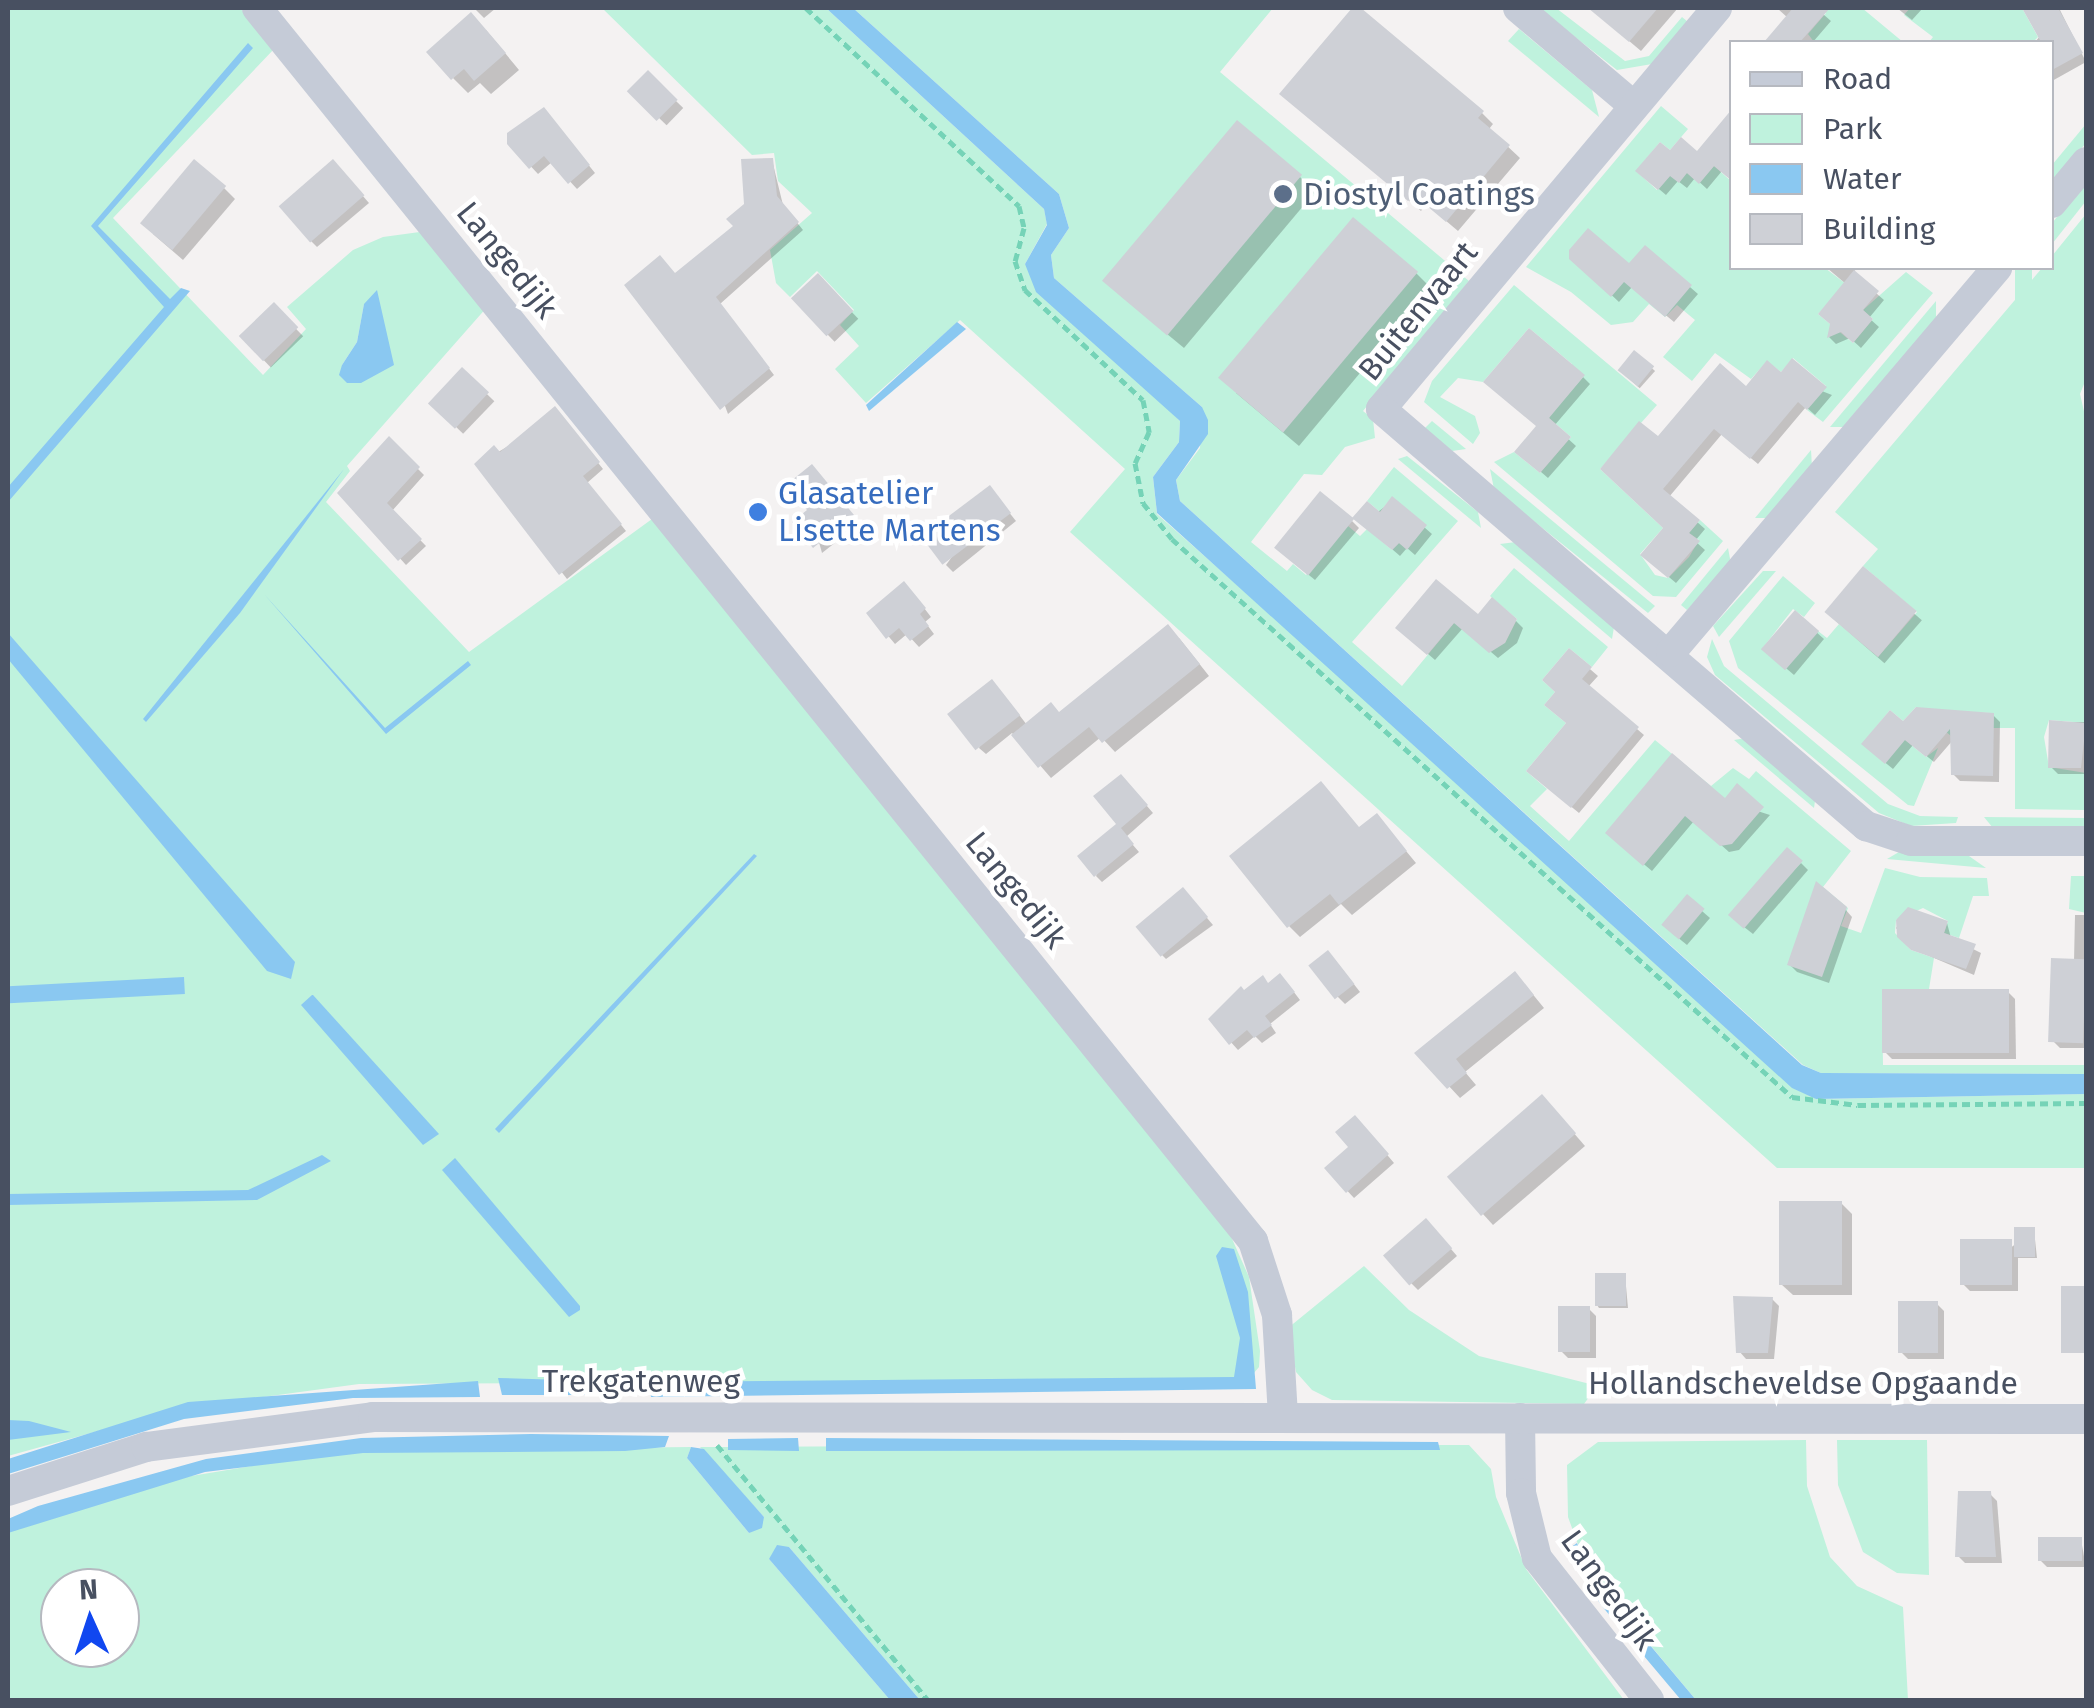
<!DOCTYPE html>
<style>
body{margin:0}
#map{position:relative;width:2094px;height:1708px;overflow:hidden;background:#f4f2f2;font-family:"Fira Sans",sans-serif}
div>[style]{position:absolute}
.green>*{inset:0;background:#bff2dd;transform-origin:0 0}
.water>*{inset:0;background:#8ac8f1;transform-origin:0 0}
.shadow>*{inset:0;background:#0003;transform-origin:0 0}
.building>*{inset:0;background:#ced0d6;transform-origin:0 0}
.path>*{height:5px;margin-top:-2.5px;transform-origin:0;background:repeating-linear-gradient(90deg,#75d3b7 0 8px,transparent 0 13px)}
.minor>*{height:30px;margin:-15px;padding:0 15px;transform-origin:15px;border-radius:15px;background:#c5cbd7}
.dots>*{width:28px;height:28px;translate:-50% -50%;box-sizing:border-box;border:5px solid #fff;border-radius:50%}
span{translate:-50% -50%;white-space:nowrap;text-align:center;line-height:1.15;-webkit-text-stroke:9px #fff;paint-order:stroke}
.service-label{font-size:32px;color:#4e5e75}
.left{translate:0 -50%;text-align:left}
.street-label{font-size:32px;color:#485061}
.shop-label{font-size:32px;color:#366cbe}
.frame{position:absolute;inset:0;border:10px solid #485061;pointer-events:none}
.legend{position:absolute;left:1729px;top:40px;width:325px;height:230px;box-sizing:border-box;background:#fff;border:2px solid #b6b9c0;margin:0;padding:12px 18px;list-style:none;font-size:30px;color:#485061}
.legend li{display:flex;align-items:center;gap:20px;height:50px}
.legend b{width:50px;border:2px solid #b6b9c0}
.north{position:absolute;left:40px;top:1568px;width:100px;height:100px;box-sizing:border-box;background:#fff;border:2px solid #b6b9c0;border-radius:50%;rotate:357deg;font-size:28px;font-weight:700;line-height:40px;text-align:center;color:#485061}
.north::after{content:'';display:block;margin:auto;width:35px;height:45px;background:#1047f0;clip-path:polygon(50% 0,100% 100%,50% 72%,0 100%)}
</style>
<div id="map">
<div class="green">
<div style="clip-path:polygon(evenodd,8px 8px,240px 8px,274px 49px,113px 218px,263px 375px,306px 329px,287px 307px,353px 250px,383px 237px,427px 231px,488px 306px,347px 466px,350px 471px,326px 502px,469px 652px,652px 519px,1229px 1232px,1249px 1277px,1260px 1351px,1259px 1367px,1248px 1380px,359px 1384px,181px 1408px,8px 1456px,8px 8px,364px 304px,361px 383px,342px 365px,357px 342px,364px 304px)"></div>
<div style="clip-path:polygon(602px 8px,826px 8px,1044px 209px,1047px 224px,1025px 264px,1180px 421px,1179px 442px,1153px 477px,1157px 514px,1816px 1099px,2086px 1094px,2086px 1168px,1777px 1168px,1070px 532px,1125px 469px,960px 320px,866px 403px,835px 369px,859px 346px,840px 325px,854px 310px,817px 271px,790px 297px,776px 283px,770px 250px,812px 213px,778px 181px,774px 153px,752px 155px)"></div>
<div style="clip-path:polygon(853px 8px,1273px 8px,1220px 72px,1469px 281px,1363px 411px,1373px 419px,1375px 438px,1345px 447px,1322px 475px,1304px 474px,1251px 542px,1287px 571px,1293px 564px,1306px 575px,1348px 526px,1360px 536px,1367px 529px,1392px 550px,1399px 543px,1407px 549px,1426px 525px,1392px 497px,1380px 512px,1367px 501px,1394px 467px,1458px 521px,1352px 642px,1402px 686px,1454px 623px,1505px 643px,1517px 619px,1490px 596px,1514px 568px,1608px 647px,1592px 667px,1569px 648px,1542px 680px,1555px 692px,1544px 705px,1566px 723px,1526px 771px,1547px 789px,1530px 806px,1569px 841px,1655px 740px,1711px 786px,1733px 768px,1749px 779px,1756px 771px,1851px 851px,1823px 887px,1848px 908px,1841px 926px,1861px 933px,1885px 868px,1920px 877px,1987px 878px,1989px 896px,1973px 896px,1959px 938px,1944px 933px,1948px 921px,1923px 908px,1896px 920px,1895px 933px,1911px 950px,1934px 958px,1929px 989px,1882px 990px,1883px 1065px,2086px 1065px,2086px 1074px,1821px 1073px,1803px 1065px,1180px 501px,1176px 480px,1200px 448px,1202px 407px,1054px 278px,1051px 255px,1069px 228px,1059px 194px)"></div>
<div style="clip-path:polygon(1538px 8px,1556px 8px,1625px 61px,1649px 56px,1682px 17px,1688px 22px,1652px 64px,1617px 70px)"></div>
<div style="clip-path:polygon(1820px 8px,1862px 8px,1903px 42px,1814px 42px,1808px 34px,1826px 13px)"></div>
<div style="clip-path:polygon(1910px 8px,2022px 8px,2038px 37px,2033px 42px,1929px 42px,1933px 37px,1904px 15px)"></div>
<div style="clip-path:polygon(1519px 29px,1592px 90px,1599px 117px,1508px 41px)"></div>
<div style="clip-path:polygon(1661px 106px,1688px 129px,1670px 150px,1660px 142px,1636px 171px,1657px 190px,1670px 176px,1687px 173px,1699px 183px,1714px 166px,1731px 181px,1732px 268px,1825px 268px,1846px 284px,1818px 314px,1853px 343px,1873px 319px,1863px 310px,1906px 272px,1933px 293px,1823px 422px,1807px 410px,1826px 386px,1793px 358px,1781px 372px,1767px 361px,1751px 379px,1715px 353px,1692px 381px,1663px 357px,1695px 320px,1677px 305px,1665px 317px,1649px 304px,1633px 322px,1611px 325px,1571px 292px,1526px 267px)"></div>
<div style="clip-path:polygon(2086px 124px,2086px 143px,2052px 182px,2052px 165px)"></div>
<div style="clip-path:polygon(2086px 182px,2086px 201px,2052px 244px,2052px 223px)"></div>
<div style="clip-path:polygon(2086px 214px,2086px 379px,2080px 394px,2086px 420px,2086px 723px,2049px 720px,2044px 737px,2049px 767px,2086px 773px,2086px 810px,2015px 809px,2015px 728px,1993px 728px,1993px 713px,1951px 712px,1951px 736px,1916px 707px,1903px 721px,1890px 710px,1862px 744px,1905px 740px,1926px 757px,1938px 748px,1914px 806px,1908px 805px,1738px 668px,1729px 641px,1783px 576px,1815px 603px,1804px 617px,1793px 609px,1762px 649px,1818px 631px,1827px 638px,1839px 624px,1878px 657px,1917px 612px,1863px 566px,1878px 549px,1835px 512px,2042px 268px,2052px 268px,2052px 256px)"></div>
<div style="left:2015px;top:268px;width:17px;height:308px"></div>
<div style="clip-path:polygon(1514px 285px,1657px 405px,1600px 469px,1663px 528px,1640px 554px,1655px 575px,1668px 578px,1689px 557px,1699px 540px,1689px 533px,1700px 520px,1723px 541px,1676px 597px,1653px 596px,1494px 462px,1514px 452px,1540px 473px,1571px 437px,1549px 418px,1572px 364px,1529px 328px,1483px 382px,1458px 378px,1440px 397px,1475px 416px,1480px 433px,1473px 444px,1424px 402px,1432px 381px)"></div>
<div style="clip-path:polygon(1936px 301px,1936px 318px,1843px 427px,1830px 427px)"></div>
<div style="clip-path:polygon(1432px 421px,1466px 449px,1452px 451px,1425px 428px)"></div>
<div style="clip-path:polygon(1811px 450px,1812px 467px,1768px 518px,1755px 518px)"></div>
<div style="clip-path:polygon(1407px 456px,1478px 512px,1481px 528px,1398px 459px)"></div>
<div style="clip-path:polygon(1490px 469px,1655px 606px,1648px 613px,1494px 489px)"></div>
<div style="clip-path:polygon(1516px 542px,1614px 627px,1612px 639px,1500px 544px)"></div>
<div style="clip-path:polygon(1728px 548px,1731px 564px,1687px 610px,1681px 605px)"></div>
<div style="clip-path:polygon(1763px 571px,1776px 571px,1719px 637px,1713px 626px)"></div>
<div style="clip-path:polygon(1712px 639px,1724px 666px,1888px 804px,1920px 816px,1958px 817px,1956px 823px,1911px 826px,1879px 813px,1715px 675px,1707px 657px)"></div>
<div style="clip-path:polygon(1746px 738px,1815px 801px,1814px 808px,1734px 740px)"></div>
<div style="clip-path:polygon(1984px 817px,2086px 818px,2086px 831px,1993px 828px)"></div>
<div style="clip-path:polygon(1899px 852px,1969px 856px,1986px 868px,1887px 859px)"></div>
<div style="clip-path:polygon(2071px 876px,2086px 876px,2086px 913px,2069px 909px)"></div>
<div style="clip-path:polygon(1364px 1266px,1409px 1310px,1479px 1356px,1590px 1384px,1589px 1397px,1584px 1404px,1332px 1400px,1312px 1390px,1296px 1372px,1288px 1328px)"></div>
<div style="clip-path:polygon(1806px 1440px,1807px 1486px,1830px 1557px,1857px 1586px,1903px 1607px,1908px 1700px,1696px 1700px,1587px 1569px,1568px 1517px,1567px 1465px,1598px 1442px)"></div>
<div style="clip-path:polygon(1837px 1440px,1927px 1440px,1929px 1575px,1897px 1573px,1863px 1552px,1838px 1485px)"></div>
<div style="clip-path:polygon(evenodd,1143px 1445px,1469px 1445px,1491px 1469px,1496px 1497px,1526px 1569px,1624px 1700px,920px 1700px,789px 1547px,769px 1559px,890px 1700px,8px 1700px,8px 1532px,155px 1482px,341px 1451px,691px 1447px,687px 1458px,749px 1533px,764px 1517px,700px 1447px,1143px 1445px,60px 1588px,120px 1588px,120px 1648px,60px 1648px,60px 1588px)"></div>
</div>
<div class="water">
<div style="clip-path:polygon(826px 8px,853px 8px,1059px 194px,1069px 228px,1051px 255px,1054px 278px,1202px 407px,1208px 420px,1208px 434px,1176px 480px,1180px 501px,1802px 1065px,1821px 1073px,2086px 1074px,2086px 1094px,1816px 1099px,1792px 1088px,1157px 513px,1153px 477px,1179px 442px,1180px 421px,1036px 292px,1025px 264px,1047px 225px,1044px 209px)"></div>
<div style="clip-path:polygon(248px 43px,253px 48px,98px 226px,170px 299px,181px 288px,190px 291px,8px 502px,8px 487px,164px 307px,91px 226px)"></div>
<div style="clip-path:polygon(377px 290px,394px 365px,361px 383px,347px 383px,339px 375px,342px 365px,357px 342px,364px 304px)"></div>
<div style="clip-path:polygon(957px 322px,966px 329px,869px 411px,866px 405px)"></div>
<div style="clip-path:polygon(344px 469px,240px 613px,146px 722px,143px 719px)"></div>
<div style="clip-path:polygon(264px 594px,385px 728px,468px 661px,471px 665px,386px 734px)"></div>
<div style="clip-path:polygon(8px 633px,295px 962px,291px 979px,267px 971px,8px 659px)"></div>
<div style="clip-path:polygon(754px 854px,757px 856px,499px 1133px,495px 1129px)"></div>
<div style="left:184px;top:977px;width:17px;height:176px;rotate:87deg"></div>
<div style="clip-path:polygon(312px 995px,313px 995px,439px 1134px,423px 1145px,301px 1005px)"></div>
<div style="clip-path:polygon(322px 1155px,331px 1161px,257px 1200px,8px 1205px,8px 1194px,248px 1190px)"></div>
<div style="clip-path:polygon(455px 1158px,580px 1306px,580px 1310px,569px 1317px,442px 1170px)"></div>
<div style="clip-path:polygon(1222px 1247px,1234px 1249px,1248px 1292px,1256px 1389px,651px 1397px,649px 1382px,1234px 1377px,1240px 1338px,1216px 1256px)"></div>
<div style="clip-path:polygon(498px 1378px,627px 1382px,630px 1395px,502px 1395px)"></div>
<div style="clip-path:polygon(478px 1381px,480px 1397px,353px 1398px,184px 1419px,8px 1474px,8px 1459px,188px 1402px)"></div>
<div style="clip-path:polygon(8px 1420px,29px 1421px,71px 1432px,8px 1440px)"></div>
<div style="clip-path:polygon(531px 1434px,669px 1436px,665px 1447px,625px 1451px,363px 1453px,205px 1472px,8px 1533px,8px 1519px,38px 1506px,206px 1459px,361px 1438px)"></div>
<div style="clip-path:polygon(798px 1438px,799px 1451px,728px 1450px,728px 1439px)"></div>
<div style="clip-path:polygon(826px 1438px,1438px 1442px,1440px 1450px,826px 1451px)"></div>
<div style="clip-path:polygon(691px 1447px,704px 1449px,764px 1517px,762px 1528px,749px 1533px,687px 1458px)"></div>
<div style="clip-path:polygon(1577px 1543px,1587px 1570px,1696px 1700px,1681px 1700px,1601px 1605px,1567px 1550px)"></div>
<div style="clip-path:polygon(777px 1545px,789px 1547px,920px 1700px,890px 1700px,769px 1559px)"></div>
</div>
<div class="shadow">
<div style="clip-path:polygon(474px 8px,496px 8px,484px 18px)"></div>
<div style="clip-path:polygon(1357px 8px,1482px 113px,1493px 124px,1489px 129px,1520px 158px,1458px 231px,1426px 204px,1421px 211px,1283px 93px)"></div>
<div style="clip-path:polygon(1590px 8px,1678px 8px,1641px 51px)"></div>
<div style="clip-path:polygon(1777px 8px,1816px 8px,1831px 21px,1813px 42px,1767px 42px,1788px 18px)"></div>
<div style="clip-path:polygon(1897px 8px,1923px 8px,1912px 20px)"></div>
<div style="clip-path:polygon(2025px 8px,2059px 8px,2086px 62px,2052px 81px,2052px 42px,2035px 42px,2040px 36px)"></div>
<div style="clip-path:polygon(486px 30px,519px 70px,491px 94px,480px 83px,468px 93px,453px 78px)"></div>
<div style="left:648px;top:74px;width:49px;height:24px;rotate:44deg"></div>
<div style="clip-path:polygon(550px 117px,595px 173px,577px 189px,552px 162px,538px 174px,509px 143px)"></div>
<div style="clip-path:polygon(1670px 153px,1697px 154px,1722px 171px,1707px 189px,1695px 178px,1687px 188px,1678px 181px,1666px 195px,1646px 178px)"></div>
<div style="clip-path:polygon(772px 160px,783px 205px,803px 230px,720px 304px,774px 375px,728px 414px,676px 276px,736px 227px)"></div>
<div style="clip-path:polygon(340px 170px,369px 203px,317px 247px,310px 240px)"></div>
<div style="clip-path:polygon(1300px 177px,1315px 192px,1184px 348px,1121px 296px)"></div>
<div style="clip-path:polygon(224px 188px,235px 199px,183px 260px,153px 234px)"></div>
<div style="clip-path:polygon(1645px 248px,1698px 294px,1674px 322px,1632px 287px,1619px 302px,1572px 258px,1630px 267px)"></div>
<div style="clip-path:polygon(1827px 268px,1857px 268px,1853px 273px,1884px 300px,1869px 318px,1879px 327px,1861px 348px,1850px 338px,1836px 344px,1829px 337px,1846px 284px)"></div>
<div style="clip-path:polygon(1416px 273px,1431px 288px,1299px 446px,1236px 393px)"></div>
<div style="left:818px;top:277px;width:58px;height:33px;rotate:46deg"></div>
<div style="left:274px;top:306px;width:42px;height:45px;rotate:46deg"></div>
<div style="left:1635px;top:353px;width:27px;height:23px;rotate:42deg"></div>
<div style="left:462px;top:370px;width:45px;height:45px;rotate:44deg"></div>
<div style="clip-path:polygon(1781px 375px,1832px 395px,1815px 415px,1806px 407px,1758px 464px,1722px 434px,1669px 497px,1705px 529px,1695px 541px,1705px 550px,1676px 583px,1650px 561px,1666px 528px,1659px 440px)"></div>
<div style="clip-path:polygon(1583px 377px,1590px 384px,1554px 426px,1576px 446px,1548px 478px,1518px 452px)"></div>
<div style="clip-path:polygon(560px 415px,603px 469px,587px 483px,626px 531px,567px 579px,478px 464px)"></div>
<div style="clip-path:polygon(389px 440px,424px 475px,392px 511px,426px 546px,406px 565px,341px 493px)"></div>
<div style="clip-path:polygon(819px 474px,859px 524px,822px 553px,810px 510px)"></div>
<div style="clip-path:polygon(996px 496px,1016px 521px,953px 572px,946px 565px)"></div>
<div style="clip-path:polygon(1393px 500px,1432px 534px,1415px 555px,1407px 548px,1400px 556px,1363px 524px)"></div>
<div style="clip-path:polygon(1352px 521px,1359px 528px,1315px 580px,1283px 554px)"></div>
<div style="left:1863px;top:569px;width:78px;height:57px;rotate:41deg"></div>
<div style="clip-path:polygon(911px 591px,931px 617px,925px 622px,934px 634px,919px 647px,907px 634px,895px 644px,869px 613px)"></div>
<div style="clip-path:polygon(1795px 613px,1824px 639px,1794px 675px,1772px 656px)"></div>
<div style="clip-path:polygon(1478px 618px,1516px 621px,1523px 628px,1517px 643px,1498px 658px,1463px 628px,1435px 660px,1398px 628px)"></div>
<div style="clip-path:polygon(1179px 638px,1209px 676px,1115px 752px,1101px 737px,1051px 778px,1012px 733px,986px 754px,979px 748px,999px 689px,1027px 725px,1060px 714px)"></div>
<div style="clip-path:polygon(1569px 651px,1598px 676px,1588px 687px,1644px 735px,1579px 813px,1536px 778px,1569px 724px)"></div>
<div style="clip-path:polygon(1993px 715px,2000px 722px,1999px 782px,1960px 781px,1953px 774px,1953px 740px,1934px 762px,1913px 745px,1893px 769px,1871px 751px,1904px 725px)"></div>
<div style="clip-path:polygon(2051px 722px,2086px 722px,2086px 774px,2058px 774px,2051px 767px)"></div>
<div style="clip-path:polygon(1128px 784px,1153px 813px,1126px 837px,1139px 852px,1102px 882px,1096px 876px,1120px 824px)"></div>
<div style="clip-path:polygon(1726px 801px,1770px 815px,1739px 850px,1729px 852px,1694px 821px,1652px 871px,1615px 840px)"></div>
<div style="clip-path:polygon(1377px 816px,1416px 863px,1352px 915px,1341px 904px,1300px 937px,1289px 926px)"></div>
<div style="clip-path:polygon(1801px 863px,1808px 870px,1753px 934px,1739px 923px)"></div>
<div style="clip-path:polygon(1190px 898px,1213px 925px,1166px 959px,1159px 952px)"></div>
<div style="clip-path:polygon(1687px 898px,1710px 918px,1687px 945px,1671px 932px)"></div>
<div style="clip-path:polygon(1845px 909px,1852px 917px,1829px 983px,1797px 972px,1790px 965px)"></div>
<div style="clip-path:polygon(1909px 910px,1947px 923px,1951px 938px,1981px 953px,1974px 975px,1913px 949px,1896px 928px)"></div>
<div style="clip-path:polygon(2075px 915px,2086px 915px,2086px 1048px,2060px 1048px,2053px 1041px,2074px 961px)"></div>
<div style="clip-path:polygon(1335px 960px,1360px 992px,1345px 1004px,1338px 997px)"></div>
<div style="clip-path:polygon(1287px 983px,1300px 1000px,1270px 1024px,1276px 1033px,1262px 1043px,1255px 1036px,1238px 1050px,1211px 1020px,1244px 993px)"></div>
<div style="clip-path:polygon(1526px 986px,1544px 1008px,1465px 1072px,1476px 1085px,1460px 1098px,1418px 1053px)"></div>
<div style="clip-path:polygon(2008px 992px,2015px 999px,2016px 1059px,1892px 1059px,1885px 1052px)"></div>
<div style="clip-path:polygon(1553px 1109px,1585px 1146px,1493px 1225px,1450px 1178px)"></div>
<div style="clip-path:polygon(1362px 1125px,1394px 1163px,1354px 1198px,1327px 1169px,1352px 1147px)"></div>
<div style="clip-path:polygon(1841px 1203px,1852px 1214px,1852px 1295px,1793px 1295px,1781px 1284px)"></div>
<div style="clip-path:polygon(1433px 1228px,1457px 1256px,1418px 1290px,1411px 1283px)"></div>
<div style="clip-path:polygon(2034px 1230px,2037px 1258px,2018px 1258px,2018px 1291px,1970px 1291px,1963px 1284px)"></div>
<div style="clip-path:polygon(1625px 1275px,1628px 1308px,1599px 1308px,1597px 1305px)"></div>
<div style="left:2064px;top:1289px;width:22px;height:63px"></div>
<div style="clip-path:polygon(1772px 1299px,1779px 1306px,1774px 1359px,1746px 1359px,1739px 1351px)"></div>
<div style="clip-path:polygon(1937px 1304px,1944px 1311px,1944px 1359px,1908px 1359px,1901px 1352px)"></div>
<div style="clip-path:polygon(1589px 1309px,1596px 1316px,1596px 1358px,1568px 1358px,1561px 1351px)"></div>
<div style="clip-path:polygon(1990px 1494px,1997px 1501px,2002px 1563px,1965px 1563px,1958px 1556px)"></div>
<div style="clip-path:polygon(2081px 1540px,2086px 1567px,2047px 1567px,2040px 1560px)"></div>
</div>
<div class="building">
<div style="clip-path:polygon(1352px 8px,1361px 8px,1484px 111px,1478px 118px,1510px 145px,1446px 222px,1414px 195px,1408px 201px,1279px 94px)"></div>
<div style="clip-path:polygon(1588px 8px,1658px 8px,1629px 42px)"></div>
<div style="clip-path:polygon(1793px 8px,1830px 8px,1800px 42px,1764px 42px)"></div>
<div style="clip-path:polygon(2022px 8px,2058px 8px,2083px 53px,2052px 70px,2052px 42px,2041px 42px)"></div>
<div style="clip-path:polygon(471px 12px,506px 53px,474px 81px,464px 69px,451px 80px,426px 52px)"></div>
<div style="left:648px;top:70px;width:42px;height:30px;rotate:45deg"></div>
<div style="clip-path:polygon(544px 107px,590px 165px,568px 184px,544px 156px,529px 169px,507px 144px,507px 133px)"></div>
<div style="clip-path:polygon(1732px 109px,1732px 181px,1714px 166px,1699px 184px,1687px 173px,1679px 183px,1670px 176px,1658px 190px,1635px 171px,1660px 142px,1670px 150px,1681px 137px,1697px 151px)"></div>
<div style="left:1237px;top:120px;width:85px;height:210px;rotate:40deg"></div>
<div style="clip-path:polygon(773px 158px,777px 196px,799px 222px,716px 297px,770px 368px,720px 410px,624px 285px,660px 255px,675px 273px,733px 226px,726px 219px,744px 204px,741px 159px)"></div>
<div style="left:194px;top:159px;width:42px;height:84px;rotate:40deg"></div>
<div style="left:333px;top:159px;width:48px;height:72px;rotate:49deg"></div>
<div style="left:1353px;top:217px;width:85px;height:210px;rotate:40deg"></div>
<div style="clip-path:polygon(1588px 228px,1629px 263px,1645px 245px,1692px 285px,1665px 317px,1624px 282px,1611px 297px,1569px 259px,1569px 250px)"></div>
<div style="clip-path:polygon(1854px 270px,1879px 291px,1863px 310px,1873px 319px,1853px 343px,1841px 332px,1827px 338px,1830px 324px,1818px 314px)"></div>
<div style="left:818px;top:273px;width:52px;height:37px;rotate:47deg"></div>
<div style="left:274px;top:302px;width:35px;height:49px;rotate:46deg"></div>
<div style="clip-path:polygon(1529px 328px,1585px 375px,1549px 418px,1571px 437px,1540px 473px,1514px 452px,1536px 426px,1483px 382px)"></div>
<div style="left:1634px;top:350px;width:26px;height:26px;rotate:39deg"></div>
<div style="clip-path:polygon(1792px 358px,1827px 387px,1807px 410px,1798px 402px,1750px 459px,1714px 429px,1663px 489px,1700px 520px,1689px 533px,1700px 541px,1668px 578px,1640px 555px,1663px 528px,1600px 469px,1639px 421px,1658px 436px,1720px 363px,1746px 386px,1767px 360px,1781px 372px)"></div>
<div style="left:462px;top:367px;width:37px;height:50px;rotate:43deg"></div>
<div style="clip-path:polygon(555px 406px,600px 462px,583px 476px,622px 524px,559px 575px,474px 464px,494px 445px,500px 452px)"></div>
<div style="clip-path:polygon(389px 436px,420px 467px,387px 503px,422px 539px,398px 561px,337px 493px)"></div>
<div style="clip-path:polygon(812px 464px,854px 515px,813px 548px,792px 522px,807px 510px,786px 485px)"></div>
<div style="left:990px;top:485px;width:35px;height:86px;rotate:53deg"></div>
<div style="left:1320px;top:491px;width:44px;height:73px;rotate:39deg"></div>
<div style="clip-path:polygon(1392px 496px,1427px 525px,1407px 550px,1399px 543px,1392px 550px,1352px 518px,1367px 501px,1380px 512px)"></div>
<div style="left:1863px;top:566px;width:70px;height:60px;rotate:40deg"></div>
<div style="clip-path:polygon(1436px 579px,1478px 614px,1492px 597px,1517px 619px,1505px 643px,1489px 653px,1454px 623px,1427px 655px,1395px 628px)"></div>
<div style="clip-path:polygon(904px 581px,926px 608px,920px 614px,929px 626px,910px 641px,899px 628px,886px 639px,866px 613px)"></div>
<div style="left:1795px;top:610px;width:32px;height:52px;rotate:41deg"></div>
<div style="clip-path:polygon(1168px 624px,1200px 664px,1102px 743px,1089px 727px,1038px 768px,1011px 735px,1051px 702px,1059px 712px)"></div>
<div style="clip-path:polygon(1569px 648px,1592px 667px,1582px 679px,1639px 727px,1571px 808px,1526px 771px,1566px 723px,1544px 705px,1555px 692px,1542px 680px)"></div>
<div style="left:992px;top:679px;width:46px;height:57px;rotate:52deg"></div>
<div style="clip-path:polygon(1916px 707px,1994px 713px,1993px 776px,1951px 775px,1950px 729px,1926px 757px,1905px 740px,1885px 764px,1861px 744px,1890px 710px,1903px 721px)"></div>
<div style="clip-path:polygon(2049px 720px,2086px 723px,2081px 768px,2048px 768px)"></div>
<div style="clip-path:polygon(1672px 753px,1725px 798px,1737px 783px,1764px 807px,1732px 844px,1720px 846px,1685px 816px,1643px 866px,1605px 833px)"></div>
<div style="clip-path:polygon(1121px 774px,1148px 805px,1121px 828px,1134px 844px,1094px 877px,1077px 856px,1116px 824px,1093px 796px)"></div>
<div style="clip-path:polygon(1321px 781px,1359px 827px,1377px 813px,1407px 851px,1339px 905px,1330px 894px,1287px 928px,1229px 856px)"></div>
<div style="left:1787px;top:847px;width:21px;height:90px;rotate:41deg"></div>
<div style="clip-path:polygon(1816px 881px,1847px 907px,1822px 977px,1787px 965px)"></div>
<div style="left:1183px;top:887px;width:39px;height:62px;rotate:50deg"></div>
<div style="left:1687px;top:894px;width:23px;height:40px;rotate:40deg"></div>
<div style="clip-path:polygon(1908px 907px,1948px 921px,1944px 933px,1976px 944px,1966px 969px,1911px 950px,1897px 937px,1896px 920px)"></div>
<div style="left:1328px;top:950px;width:43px;height:25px;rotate:52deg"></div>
<div style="left:2051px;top:958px;width:35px;height:84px;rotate:2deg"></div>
<div style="clip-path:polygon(1515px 971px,1534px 995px,1456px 1059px,1467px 1073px,1447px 1089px,1414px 1053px)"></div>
<div style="clip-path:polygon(1280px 973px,1295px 992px,1265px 1016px,1272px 1025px,1254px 1038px,1247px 1030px,1229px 1045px,1208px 1019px,1241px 986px,1244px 990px,1263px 975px,1268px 983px)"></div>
<div style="left:1882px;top:989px;width:127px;height:64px"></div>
<div style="left:1542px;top:1094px;width:52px;height:126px;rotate:49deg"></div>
<div style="clip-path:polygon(1355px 1115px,1389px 1154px,1346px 1193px,1324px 1168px,1348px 1147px,1335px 1132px)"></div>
<div style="left:1779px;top:1201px;width:63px;height:84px"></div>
<div style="left:1426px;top:1218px;width:40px;height:57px;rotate:49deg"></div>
<div style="left:2014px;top:1227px;width:21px;height:30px"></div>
<div style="left:1960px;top:1239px;width:52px;height:46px"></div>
<div style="left:1595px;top:1273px;width:31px;height:33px"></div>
<div style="left:2061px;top:1286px;width:25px;height:67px"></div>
<div style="clip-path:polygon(1733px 1296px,1773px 1297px,1768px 1353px,1736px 1353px)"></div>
<div style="left:1898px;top:1301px;width:40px;height:52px"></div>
<div style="left:1558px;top:1306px;width:32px;height:46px"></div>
<div style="clip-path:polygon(1958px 1491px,1991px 1491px,1996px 1557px,1955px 1557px)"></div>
<div style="left:2038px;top:1537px;width:44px;height:24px"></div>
</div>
<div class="path">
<div style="left:806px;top:8px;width:291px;rotate:42.9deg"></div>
<div style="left:1019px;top:206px;width:23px;rotate:77deg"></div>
<div style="left:1024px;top:228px;width:34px;rotate:105deg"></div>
<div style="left:1015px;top:261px;width:31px;rotate:71deg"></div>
<div style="left:1025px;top:290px;width:161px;rotate:43deg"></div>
<div style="left:1143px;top:400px;width:33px;rotate:79deg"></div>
<div style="left:1149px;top:432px;width:34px;rotate:114deg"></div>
<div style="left:1135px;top:463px;width:41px;rotate:78.7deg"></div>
<div style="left:1143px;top:503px;width:46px;rotate:51.1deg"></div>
<div style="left:1172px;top:539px;width:834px;rotate:41.99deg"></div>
<div style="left:1792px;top:1097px;width:66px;rotate:6.9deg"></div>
<div style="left:1858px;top:1105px;width:228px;rotate:-0.5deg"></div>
<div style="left:717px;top:1445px;width:331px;rotate:50.4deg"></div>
</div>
<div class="minor">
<div style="left:257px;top:8px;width:1585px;rotate:51.07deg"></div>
<div style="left:1253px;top:1241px;width:78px;rotate:72deg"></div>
<div style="left:1277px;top:1315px;width:102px;rotate:86.6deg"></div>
<div style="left:1518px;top:8px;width:152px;rotate:40.2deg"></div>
<div style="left:1717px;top:8px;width:523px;rotate:129.96deg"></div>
<div style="left:1381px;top:409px;width:640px;rotate:40.69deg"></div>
<div style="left:1866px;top:826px;width:47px;rotate:18.4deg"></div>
<div style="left:1911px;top:841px;width:175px"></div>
<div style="left:2052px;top:203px;width:53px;rotate:-50.3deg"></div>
<div style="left:1671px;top:652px;width:504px;rotate:-49.67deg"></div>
<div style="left:1520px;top:1418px;width:75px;rotate:89.2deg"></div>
<div style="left:1521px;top:1493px;width:67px;rotate:76.2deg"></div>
<div style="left:1537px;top:1558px;width:181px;rotate:51.7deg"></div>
<div style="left:8px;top:1491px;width:145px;rotate:-17.7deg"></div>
<div style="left:146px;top:1447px;width:229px;rotate:-7.5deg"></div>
<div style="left:373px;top:1417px;width:1713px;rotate:0.07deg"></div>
</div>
<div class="dots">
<div style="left:1283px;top:194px;background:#5c6f8a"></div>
<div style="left:758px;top:512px;background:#3f7fe0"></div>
</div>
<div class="service-label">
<span class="left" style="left:1303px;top:194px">Diostyl Coatings</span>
</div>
<div class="street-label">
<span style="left:507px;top:260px;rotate:51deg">Langedijk</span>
<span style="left:1418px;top:311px;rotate:-51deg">Buitenvaart</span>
<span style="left:1016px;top:890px;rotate:51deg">Langedijk</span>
<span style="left:641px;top:1381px">Trekgatenweg</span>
<span style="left:1803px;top:1383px">Hollandscheveldse Opgaande</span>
<span style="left:1609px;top:1590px;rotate:54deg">Langedijk</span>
</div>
<div class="shop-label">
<span class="left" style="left:778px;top:512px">Glasatelier<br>Lisette Martens</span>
</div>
<div class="frame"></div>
<ul class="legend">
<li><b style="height:12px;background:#c5cbd7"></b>Road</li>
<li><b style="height:28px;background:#bff2dd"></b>Park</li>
<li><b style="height:28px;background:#8ac8f1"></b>Water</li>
<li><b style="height:28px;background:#ced0d6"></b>Building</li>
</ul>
<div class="north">N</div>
</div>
